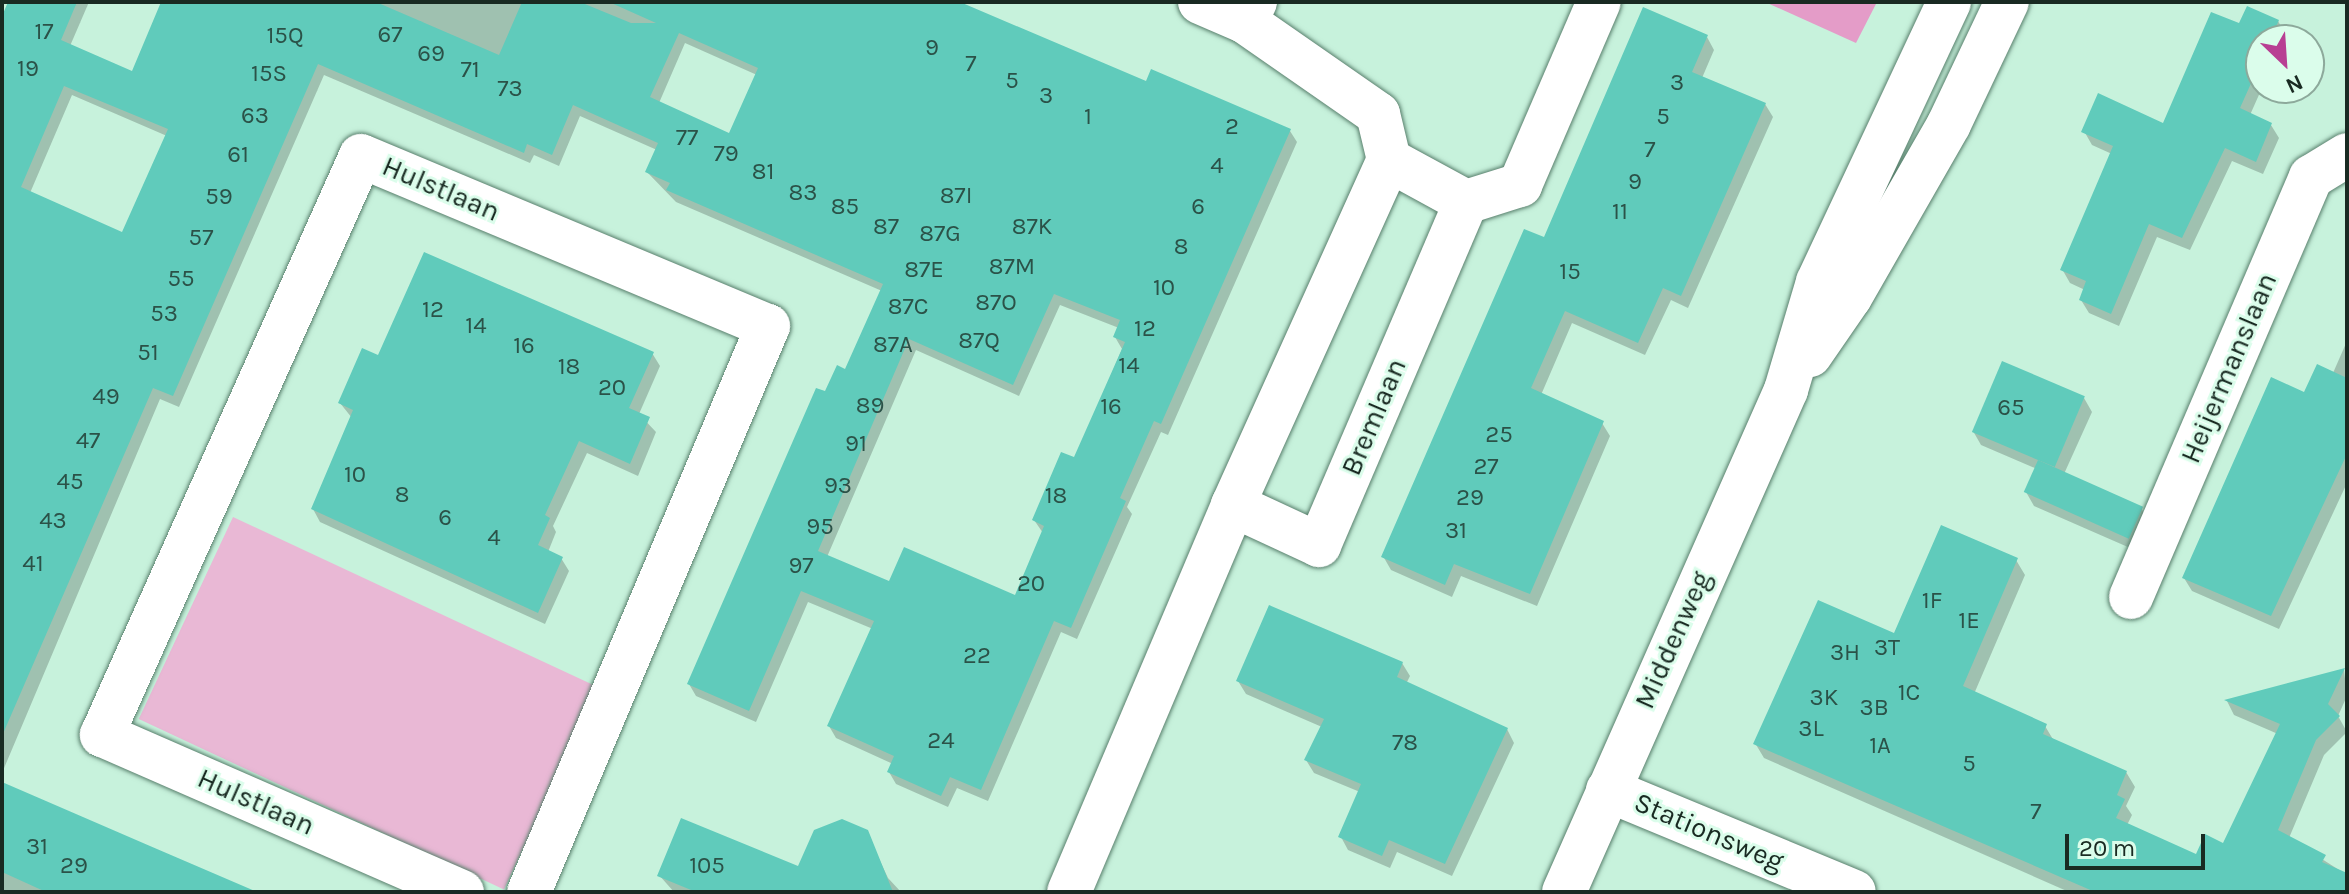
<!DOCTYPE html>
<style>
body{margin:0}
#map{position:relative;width:2349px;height:894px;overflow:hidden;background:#c7f2dc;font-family:Karla,sans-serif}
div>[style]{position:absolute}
.green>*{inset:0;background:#e9b8d5;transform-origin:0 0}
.forest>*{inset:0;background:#e49cc8}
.shadow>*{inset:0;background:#0003}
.building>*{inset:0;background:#60cbbb;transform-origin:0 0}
.roads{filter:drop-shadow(0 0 2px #587f6c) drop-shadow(0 0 2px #587f6c)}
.minor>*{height:44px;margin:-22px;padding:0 22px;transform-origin:22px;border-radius:22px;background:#fff}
span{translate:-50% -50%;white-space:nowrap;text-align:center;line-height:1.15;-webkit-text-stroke:6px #dbfdeb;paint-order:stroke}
.number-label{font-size:24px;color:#2b5248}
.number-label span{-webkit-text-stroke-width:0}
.street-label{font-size:28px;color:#192a22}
.frame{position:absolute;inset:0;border:4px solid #192a22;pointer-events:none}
.north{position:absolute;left:2245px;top:24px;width:80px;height:80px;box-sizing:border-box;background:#dbfdeb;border:2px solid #8da99b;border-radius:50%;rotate:155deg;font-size:22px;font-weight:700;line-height:32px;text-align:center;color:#192a22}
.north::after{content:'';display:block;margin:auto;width:28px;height:36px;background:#b83f93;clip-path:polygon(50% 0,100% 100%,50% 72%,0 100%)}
.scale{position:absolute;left:2065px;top:834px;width:140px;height:36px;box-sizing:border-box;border:4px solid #192a22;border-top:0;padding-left:10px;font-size:24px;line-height:28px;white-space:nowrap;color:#192a22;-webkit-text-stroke:6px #dbfdeb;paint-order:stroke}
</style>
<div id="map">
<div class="green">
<div style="left:233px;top:517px;width:403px;height:223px;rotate:25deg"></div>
</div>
<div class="forest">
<div style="clip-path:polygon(1765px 2px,1877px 2px,1856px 43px)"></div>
</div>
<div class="shadow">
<div style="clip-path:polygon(evenodd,11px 2px,89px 2px,70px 46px,133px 74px,164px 2px,954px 2px,1147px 84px,1290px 131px,1297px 142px,1168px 435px,1161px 432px,1127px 507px,1132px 514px,1077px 639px,1061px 632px,988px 801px,957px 788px,948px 807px,896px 784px,889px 772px,893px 764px,836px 738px,829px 726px,873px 629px,808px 602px,756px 722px,696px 696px,689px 684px,826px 394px,846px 371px,882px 291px,676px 202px,647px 172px,657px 150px,580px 116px,559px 166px,534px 155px,530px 163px,324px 75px,179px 407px,160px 399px,2px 773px,2px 22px,11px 2px,685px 43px,757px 75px,730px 135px,659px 103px,685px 43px,11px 2px,72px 95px,167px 136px,124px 235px,30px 193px,72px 95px,11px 2px,1060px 305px,1119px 328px,1115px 337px,1122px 349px,1075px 460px,1034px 520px,1043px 533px,1016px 598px,890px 584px,827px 557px,916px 350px,1019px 396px,1060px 305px)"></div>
<div style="clip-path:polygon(2278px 21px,2286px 35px,2284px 40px,2261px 40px,2262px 88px,2250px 115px,2271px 125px,2279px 138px,2263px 174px,2232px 161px,2190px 250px,2157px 237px,2119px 326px,2089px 313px,2081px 300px,2085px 290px,2070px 283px,2062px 269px,2112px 154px,2092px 145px,2084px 131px,2164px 126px,2217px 32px)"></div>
<div style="clip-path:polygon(1707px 37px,1714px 50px,1702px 78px,1765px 104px,1773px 117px,1688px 308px,1671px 300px,1645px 355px,1572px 323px,1541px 395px,1602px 423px,1610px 436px,1537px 606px,1461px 576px,1452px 597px,1391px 570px,1383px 556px,1545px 239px)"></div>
<div style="clip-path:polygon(2347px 341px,2347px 483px,2279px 629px,2192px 591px,2184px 578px,2305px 394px,2333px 373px)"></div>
<div style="clip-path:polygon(652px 353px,660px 366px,639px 414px,656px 432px,638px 476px,587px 453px,553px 526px,556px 532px,548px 552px,561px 558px,569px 571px,545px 624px,320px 522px,313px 509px,352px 418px,340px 403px,379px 358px)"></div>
<div style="clip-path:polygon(2084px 398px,2092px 412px,2064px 474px,2141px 508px,2149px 522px,2137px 551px,2034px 506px,2026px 492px,2037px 469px,1981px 445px,1973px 431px)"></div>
<div style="clip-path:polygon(2016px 560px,2025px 575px,1974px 694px,2045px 726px,2054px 741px,2126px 772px,2135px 787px,2126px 806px,2132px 815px,2127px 825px,2196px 856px,2224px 845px,2278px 734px,2234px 715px,2227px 701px,2344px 670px,2347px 696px,2338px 716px,2347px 732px,2324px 755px,2289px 838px,2347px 875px,2347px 892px,2069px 892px,1764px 758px,1755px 743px,1895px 636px)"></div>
<div style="clip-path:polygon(1402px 663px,1410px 676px,1406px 684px,1507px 729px,1514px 743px,1452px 876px,1397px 852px,1390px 868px,1348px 850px,1341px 837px,1360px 792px,1314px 773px,1306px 760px,1322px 727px,1246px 694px,1238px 681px)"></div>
<div style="clip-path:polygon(2px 784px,250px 892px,2px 892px)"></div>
<div style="clip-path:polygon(866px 831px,888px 878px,901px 892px,674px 892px,659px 875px,799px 869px)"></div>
</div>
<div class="building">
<div style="clip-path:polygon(evenodd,8px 2px,77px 2px,61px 40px,132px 71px,161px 2px,376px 2px,499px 55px,522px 2px,580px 2px,631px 23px,656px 23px,609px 2px,960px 2px,1146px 81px,1151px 69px,1291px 129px,1161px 424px,1154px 421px,1120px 498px,1126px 501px,1071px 628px,1054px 621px,981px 790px,950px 777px,941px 796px,887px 772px,894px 756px,827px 726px,874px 621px,801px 591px,749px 711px,687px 684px,816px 388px,825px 391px,837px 365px,845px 369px,883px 284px,666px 190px,670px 183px,645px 172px,658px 143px,573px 105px,552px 155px,527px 144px,524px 153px,318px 64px,173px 396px,153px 388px,2px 736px,2px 16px,8px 2px,679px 33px,758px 68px,729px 133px,650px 97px,679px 33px,8px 2px,64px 86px,168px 129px,122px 232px,21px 187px,64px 86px,8px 2px,1054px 294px,1120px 320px,1113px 337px,1125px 342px,1074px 457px,1061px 452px,1032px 520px,1044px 526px,1015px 595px,904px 547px,889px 581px,818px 551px,909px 339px,1013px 385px,1054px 294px)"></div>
<div style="clip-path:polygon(2247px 6px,2279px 20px,2270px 40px,2261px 40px,2261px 61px,2240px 108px,2272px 123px,2256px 162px,2225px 148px,2182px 238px,2149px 224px,2111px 314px,2079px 300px,2086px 281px,2060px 270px,2113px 146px,2081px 132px,2098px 93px,2163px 123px,2211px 12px,2239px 23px)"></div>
<div style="clip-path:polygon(1643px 7px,1708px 35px,1692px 72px,1766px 103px,1681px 296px,1663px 288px,1638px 343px,1565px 311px,1531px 388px,1604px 421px,1530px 594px,1454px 564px,1445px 585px,1381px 557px,1524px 229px,1544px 237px)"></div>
<div style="clip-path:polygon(424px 252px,654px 352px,629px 408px,650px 417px,630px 464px,579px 441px,545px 515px,550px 518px,538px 545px,563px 557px,538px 613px,311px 509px,353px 410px,338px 403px,362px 348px,378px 355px)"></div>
<div style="left:2002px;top:361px;width:90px;height:77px;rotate:23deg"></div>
<div style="clip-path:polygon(2317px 364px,2347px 378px,2347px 454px,2271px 616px,2182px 578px,2271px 377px,2304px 392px)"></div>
<div style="left:2038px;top:460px;width:115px;height:35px;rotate:24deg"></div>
<div style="clip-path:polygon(1941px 525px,2018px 558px,1963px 686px,2047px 724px,2043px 734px,2127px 771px,2117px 795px,2125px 799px,2116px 818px,2196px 854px,2205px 834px,2223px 843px,2280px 724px,2224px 700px,2345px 668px,2328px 704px,2340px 716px,2316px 740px,2278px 830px,2326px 855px,2322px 862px,2347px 873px,2347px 892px,2095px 892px,1753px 744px,1818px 600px,1894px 633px)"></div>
<div style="clip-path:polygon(1269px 605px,1403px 662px,1397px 677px,1508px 728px,1445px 864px,1389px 840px,1382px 856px,1338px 837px,1361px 784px,1304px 760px,1324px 719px,1236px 681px)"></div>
<div style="clip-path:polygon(2px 782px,150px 846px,257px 892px,46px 892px,2px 872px)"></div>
<div style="clip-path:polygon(681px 818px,798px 866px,814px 830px,842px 819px,868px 830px,893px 892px,696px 892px,657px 876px)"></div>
</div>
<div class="roads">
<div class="minor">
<div style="left:1200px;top:2px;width:48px;rotate:23.4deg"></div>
<div style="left:1244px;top:21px;width:22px;rotate:-60deg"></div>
<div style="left:1389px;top:160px;width:88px;rotate:28.6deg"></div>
<div style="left:1466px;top:202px;width:57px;rotate:-17.5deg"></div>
<div style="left:1520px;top:185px;width:199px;rotate:-66.7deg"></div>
<div style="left:1810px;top:355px;width:70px;rotate:-55.4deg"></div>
<div style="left:1850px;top:297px;width:199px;rotate:-60.2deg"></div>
<div style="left:1949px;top:124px;width:135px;rotate:-64.6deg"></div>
<div style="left:1233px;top:505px;width:95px;rotate:24.9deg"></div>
<div style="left:1319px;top:545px;width:373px;rotate:-66.8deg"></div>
<div style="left:2131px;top:597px;width:457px;rotate:-66.8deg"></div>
<div style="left:2311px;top:177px;width:42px;rotate:-31.4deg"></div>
<div style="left:1608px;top:790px;width:266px;rotate:22.5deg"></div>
<div style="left:462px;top:892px;width:393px;rotate:-156.4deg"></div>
<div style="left:102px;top:735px;width:634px;rotate:-65.9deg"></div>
<div style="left:361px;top:156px;width:441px;rotate:22.7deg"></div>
<div style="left:768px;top:326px;width:614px;rotate:112.89deg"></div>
<div style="left:1069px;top:892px;width:420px;rotate:-67deg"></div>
<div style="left:1233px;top:505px;width:379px;rotate:-65.7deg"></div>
<div style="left:1389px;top:160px;width:47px;rotate:-103.4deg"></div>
<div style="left:1378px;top:114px;width:163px;rotate:-145.2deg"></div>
<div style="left:1564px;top:892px;width:549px;rotate:-66.14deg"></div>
<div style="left:1786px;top:390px;width:113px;rotate:-73.5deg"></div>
<div style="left:1818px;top:282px;width:309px;rotate:-64.9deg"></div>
</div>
</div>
<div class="number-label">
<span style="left:44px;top:32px">17</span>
<span style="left:390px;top:35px">67</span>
<span style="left:285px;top:36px">15Q</span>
<span style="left:932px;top:48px">9</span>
<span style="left:431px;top:54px">69</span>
<span style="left:971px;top:64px">7</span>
<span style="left:28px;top:69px">19</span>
<span style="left:470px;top:70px">71</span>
<span style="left:269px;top:74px">15S</span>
<span style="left:1012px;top:81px">5</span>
<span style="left:1677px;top:83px">3</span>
<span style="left:510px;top:89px">73</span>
<span style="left:1046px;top:96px">3</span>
<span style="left:255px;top:116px">63</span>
<span style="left:1088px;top:117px">1</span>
<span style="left:1663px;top:117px">5</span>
<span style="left:1232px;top:127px">2</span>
<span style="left:687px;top:138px">77</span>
<span style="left:1650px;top:150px">7</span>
<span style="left:726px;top:154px">79</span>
<span style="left:238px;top:155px">61</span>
<span style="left:1217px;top:166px">4</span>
<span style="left:763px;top:172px">81</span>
<span style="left:1635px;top:182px">9</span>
<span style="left:803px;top:193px">83</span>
<span style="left:956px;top:196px">87I</span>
<span style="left:219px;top:197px">59</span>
<span style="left:845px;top:207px">85</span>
<span style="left:1198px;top:207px">6</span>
<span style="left:1620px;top:212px">11</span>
<span style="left:886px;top:227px">87</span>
<span style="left:1032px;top:227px">87K</span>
<span style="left:940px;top:234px">87G</span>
<span style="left:201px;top:238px">57</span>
<span style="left:1181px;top:247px">8</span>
<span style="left:1012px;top:267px">87M</span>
<span style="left:924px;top:270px">87E</span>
<span style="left:1570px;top:272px">15</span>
<span style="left:181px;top:279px">55</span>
<span style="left:1164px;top:288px">10</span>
<span style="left:996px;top:303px">87O</span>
<span style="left:908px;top:307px">87C</span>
<span style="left:433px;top:310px">12</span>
<span style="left:164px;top:314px">53</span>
<span style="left:476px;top:326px">14</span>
<span style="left:1145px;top:329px">12</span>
<span style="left:979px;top:341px">87Q</span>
<span style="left:893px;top:345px">87A</span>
<span style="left:524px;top:346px">16</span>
<span style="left:148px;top:353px">51</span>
<span style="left:1129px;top:366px">14</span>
<span style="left:569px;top:367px">18</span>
<span style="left:612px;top:388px">20</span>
<span style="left:106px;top:397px">49</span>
<span style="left:870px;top:406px">89</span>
<span style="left:1111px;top:407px">16</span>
<span style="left:2011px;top:408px">65</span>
<span style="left:1499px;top:435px">25</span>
<span style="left:88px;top:441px">47</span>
<span style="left:856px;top:444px">91</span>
<span style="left:1486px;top:467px">27</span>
<span style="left:355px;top:475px">10</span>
<span style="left:70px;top:482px">45</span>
<span style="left:838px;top:486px">93</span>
<span style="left:402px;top:495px">8</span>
<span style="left:1056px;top:496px">18</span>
<span style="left:1470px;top:498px">29</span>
<span style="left:445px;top:518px">6</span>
<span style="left:53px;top:521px">43</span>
<span style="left:820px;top:527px">95</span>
<span style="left:1456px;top:531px">31</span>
<span style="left:494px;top:538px">4</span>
<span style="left:33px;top:564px">41</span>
<span style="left:801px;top:566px">97</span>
<span style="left:1031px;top:584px">20</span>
<span style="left:1932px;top:601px">1F</span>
<span style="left:1969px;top:621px">1E</span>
<span style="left:1887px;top:648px">3T</span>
<span style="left:1845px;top:653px">3H</span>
<span style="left:977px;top:656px">22</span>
<span style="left:1909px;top:693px">1C</span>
<span style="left:1824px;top:698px">3K</span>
<span style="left:1874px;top:708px">3B</span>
<span style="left:1811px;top:729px">3L</span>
<span style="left:941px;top:741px">24</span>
<span style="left:1405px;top:743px">78</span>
<span style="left:1880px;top:746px">1A</span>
<span style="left:1969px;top:764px">5</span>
<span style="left:2036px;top:812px">7</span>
<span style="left:37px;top:847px">31</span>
<span style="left:74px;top:866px">29</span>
<span style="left:707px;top:866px">105</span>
</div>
<div class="street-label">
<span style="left:441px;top:189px;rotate:23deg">Hulstlaan</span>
<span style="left:2229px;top:368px;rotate:-67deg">Heijermanslaan</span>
<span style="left:1374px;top:417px;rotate:-67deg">Bremlaan</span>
<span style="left:1673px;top:640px;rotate:-66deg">Middenweg</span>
<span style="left:256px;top:802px;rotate:24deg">Hulstlaan</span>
<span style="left:1709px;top:832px;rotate:23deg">Stationsweg</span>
</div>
<div class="frame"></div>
<div class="north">N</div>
<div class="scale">20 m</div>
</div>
